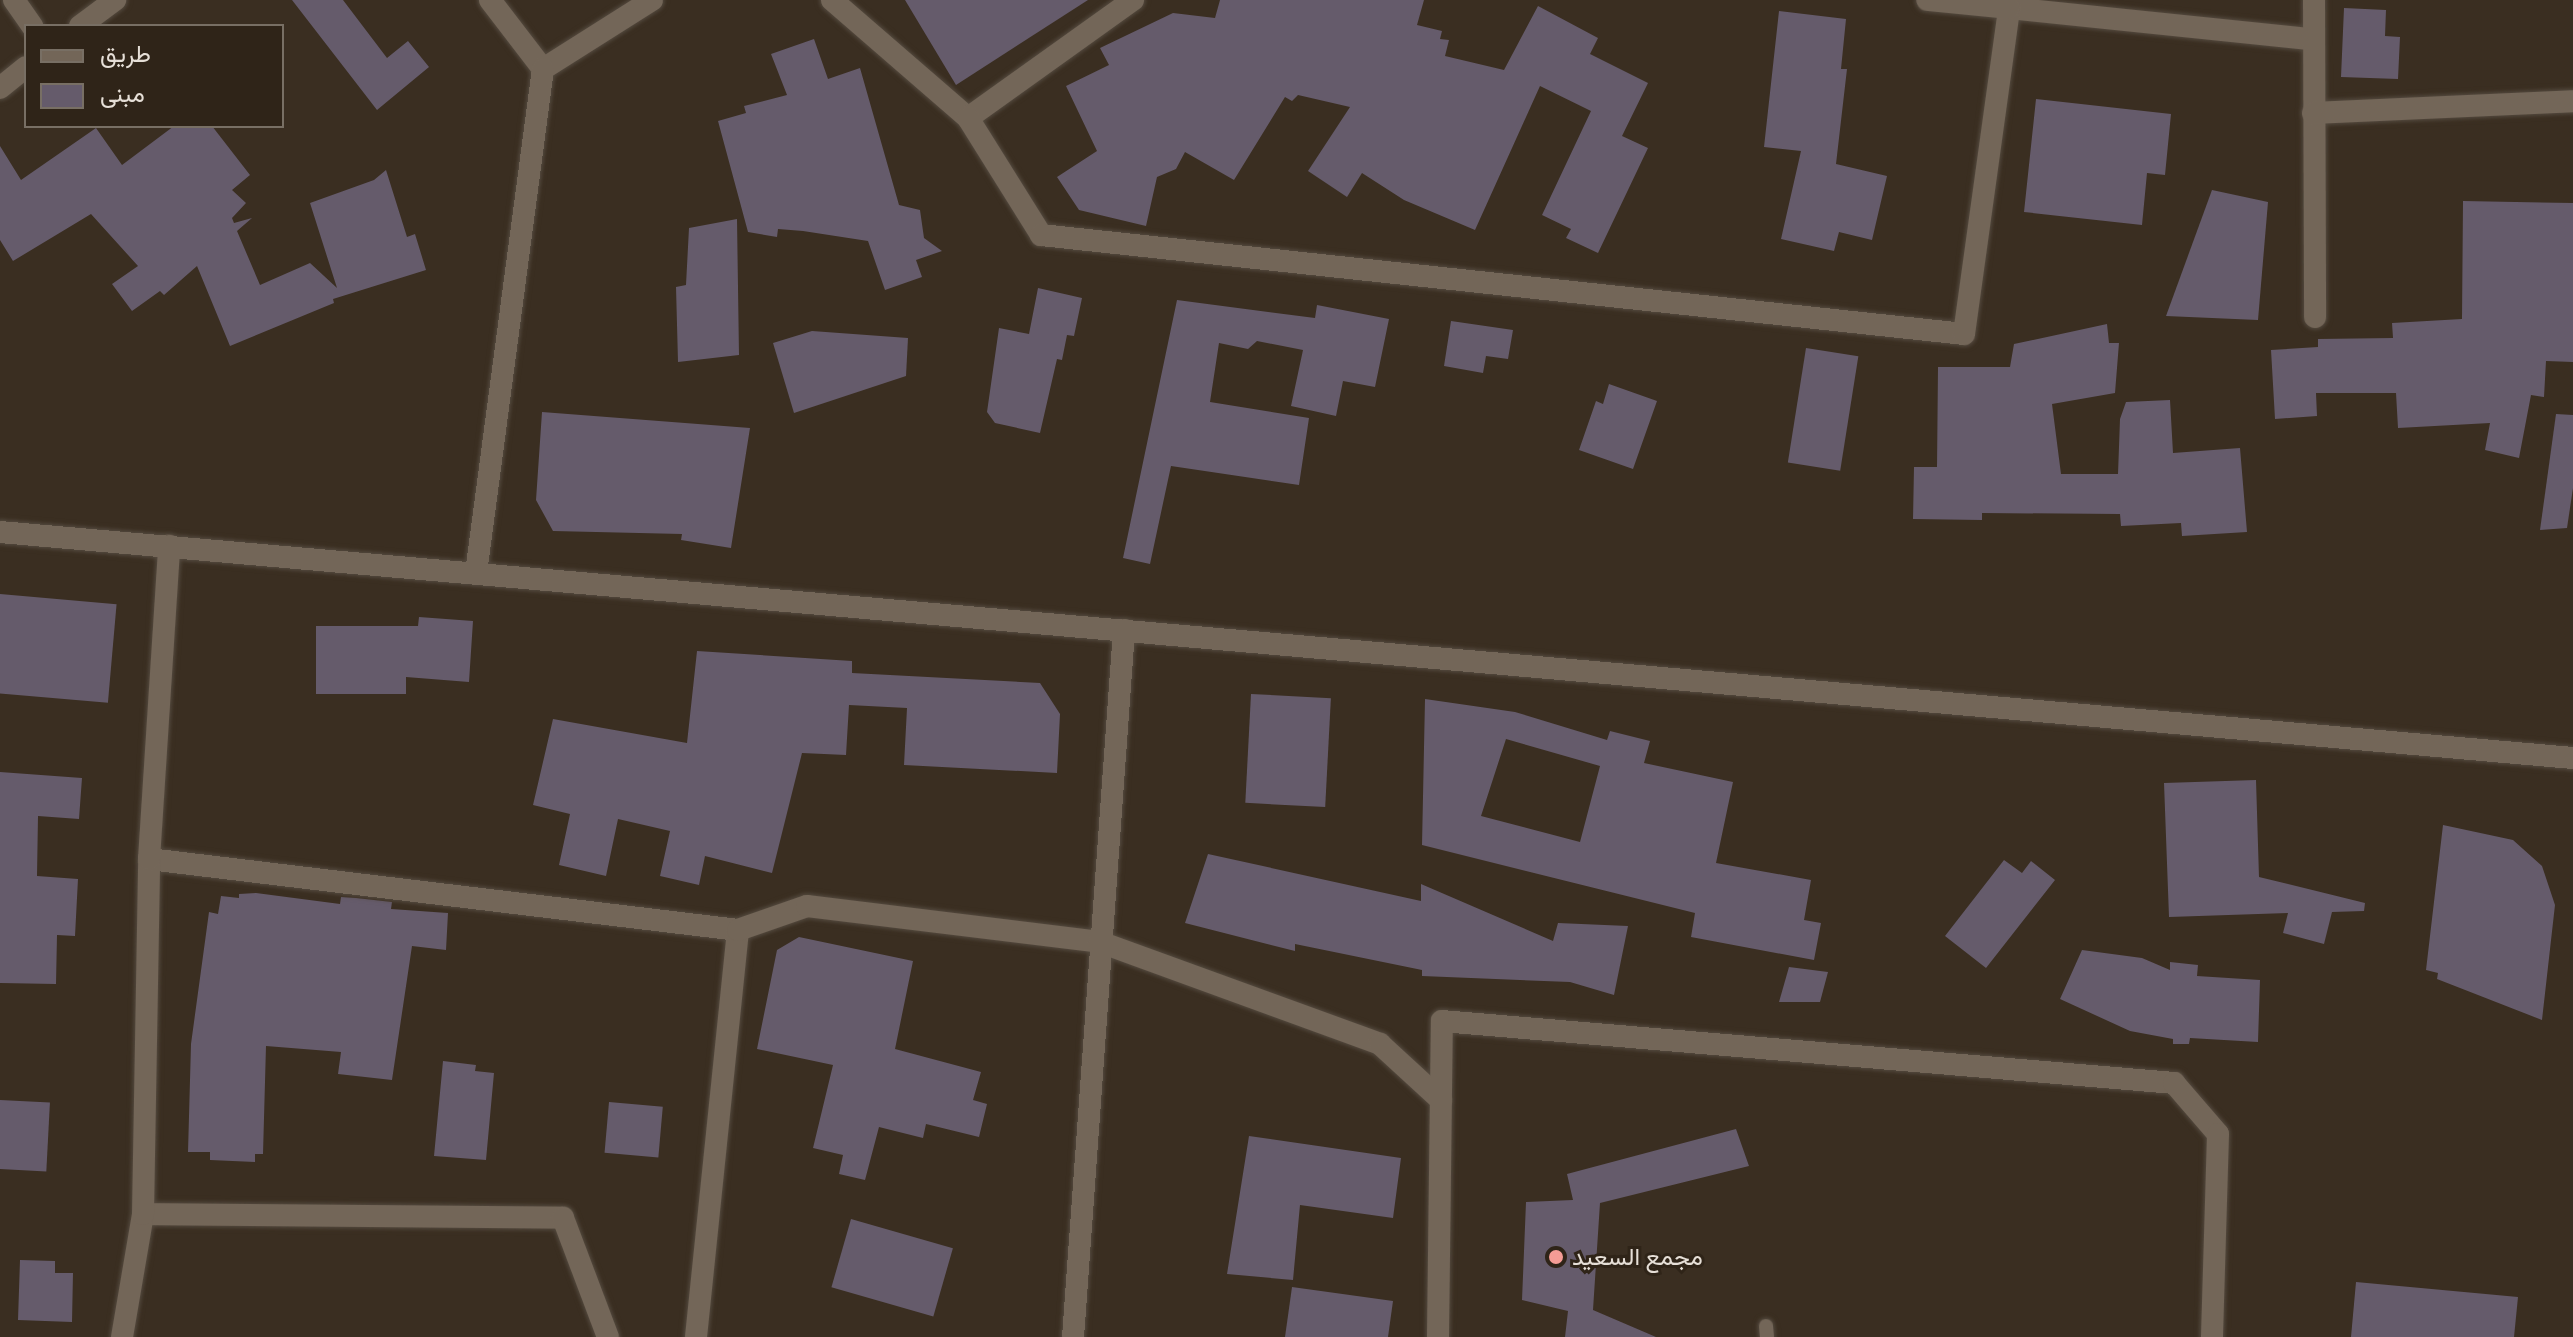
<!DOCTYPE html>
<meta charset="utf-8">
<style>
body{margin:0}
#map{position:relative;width:2573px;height:1337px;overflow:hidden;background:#3a2e21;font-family:"IBM Plex Serif",Vazirmatn,serif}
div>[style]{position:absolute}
.building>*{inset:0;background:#655b6b;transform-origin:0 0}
.roads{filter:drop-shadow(0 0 2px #544a3f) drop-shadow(0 0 2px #544a3f)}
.service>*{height:14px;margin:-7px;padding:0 7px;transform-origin:7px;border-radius:7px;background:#736658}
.minor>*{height:22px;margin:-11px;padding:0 11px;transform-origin:11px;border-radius:11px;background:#736658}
.tertiary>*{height:22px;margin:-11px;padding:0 11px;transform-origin:11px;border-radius:11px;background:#736658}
.dots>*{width:22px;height:22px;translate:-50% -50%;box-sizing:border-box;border:4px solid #2f2418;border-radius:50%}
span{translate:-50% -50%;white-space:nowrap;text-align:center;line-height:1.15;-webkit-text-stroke:6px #2f2418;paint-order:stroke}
.poi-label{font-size:24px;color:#e6dfd7}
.left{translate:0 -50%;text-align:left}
.legend{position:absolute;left:24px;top:24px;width:260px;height:104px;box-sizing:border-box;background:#2f2418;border:2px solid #786f64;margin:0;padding:10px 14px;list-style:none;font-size:24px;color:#e6dfd7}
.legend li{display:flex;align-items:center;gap:16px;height:40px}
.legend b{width:40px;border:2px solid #786f64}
</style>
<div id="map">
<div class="building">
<div style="clip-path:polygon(292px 0,343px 0,387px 58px,408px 41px,429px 67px,377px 110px)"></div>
<div style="clip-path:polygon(905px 0,1088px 0,956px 85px)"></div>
<div style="clip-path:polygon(1220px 0,1424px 0,1417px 25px,1442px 31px,1440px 39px,1449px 40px,1445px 56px,1504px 70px,1538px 6px,1598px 38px,1590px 54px,1648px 83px,1622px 136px,1648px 148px,1598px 253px,1566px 238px,1571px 229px,1542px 215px,1591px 111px,1540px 86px,1475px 230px,1404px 200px,1362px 173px,1347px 197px,1308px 171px,1350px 107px,1298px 95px,1292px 101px,1285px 97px,1234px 180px,1185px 152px,1176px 169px,1157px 177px,1146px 226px,1079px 210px,1057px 177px,1097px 151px,1066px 86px,1109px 65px,1100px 48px,1173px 13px,1215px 18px)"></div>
<div style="clip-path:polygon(2344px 8px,2386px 10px,2385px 36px,2400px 37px,2398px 79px,2341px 77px)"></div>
<div style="clip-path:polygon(1779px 11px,1846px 19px,1841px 69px,1847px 69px,1836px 164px,1887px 176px,1872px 240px,1839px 232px,1834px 251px,1781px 239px,1801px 151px,1764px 147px)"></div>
<div style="clip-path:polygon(814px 39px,828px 79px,860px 68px,899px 205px,920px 210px,924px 238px,942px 251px,916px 260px,922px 277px,885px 290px,868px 241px,803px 231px,778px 229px,777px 237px,748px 232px,718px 121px,746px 113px,744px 106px,787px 95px,771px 54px)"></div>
<div style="clip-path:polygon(2036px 99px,2171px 114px,2165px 175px,2147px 173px,2142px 225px,2024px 212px)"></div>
<div style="clip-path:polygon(174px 126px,212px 126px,250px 175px,232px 190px,246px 203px,232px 218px,234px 223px,252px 218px,237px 231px,260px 285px,310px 263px,337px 288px,310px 203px,374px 180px,386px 170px,407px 237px,415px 234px,426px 270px,333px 299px,334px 303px,230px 346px,197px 266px,164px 295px,160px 291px,132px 311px,112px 284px,138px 266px,91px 214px,13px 261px,0 240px,0 146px,21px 180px,96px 128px,122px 165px)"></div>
<div style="clip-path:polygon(2212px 190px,2268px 202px,2258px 320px,2166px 316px)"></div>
<div style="clip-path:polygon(2463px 201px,2573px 203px,2573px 362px,2546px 361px,2544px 397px,2531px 395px,2519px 458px,2485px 450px,2490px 423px,2398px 428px,2396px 393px,2316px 393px,2317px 416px,2275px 419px,2271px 350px,2318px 347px,2318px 339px,2393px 338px,2392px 323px,2462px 319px)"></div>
<div style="clip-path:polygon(737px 219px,739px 355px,678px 362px,676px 287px,686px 285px,689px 228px)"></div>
<div style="clip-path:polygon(1038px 288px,1082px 298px,1074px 336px,1067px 335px,1062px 360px,1057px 359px,1040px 433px,995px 423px,987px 412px,999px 328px,1029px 334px)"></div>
<div style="clip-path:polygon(1177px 300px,1315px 318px,1317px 305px,1389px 319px,1375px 387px,1343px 381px,1336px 416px,1291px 406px,1303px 350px,1257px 341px,1248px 349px,1219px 343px,1210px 402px,1309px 418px,1299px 485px,1171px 466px,1150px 564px,1123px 558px)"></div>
<div style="clip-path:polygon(1451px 321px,1513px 330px,1508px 359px,1486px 356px,1483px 373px,1444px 366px)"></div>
<div style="clip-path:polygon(2107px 324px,2109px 343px,2119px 343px,2115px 393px,2052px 404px,2061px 474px,2118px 474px,2120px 419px,2126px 402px,2170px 400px,2173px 453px,2240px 448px,2247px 532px,2182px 536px,2181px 523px,2121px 526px,2120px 514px,1982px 513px,1982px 520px,1913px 519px,1914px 467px,1937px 467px,1938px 367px,2010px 367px,2014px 344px)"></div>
<div style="clip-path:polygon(812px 331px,908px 338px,906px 376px,794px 413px,773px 343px)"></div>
<div style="left:1806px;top:348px;width:53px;height:116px;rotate:9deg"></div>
<div style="clip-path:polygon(1609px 384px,1657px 401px,1633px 469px,1579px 450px,1596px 401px,1603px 404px)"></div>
<div style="clip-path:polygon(542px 412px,750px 428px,731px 548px,681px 540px,682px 534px,553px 531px,536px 500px)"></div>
<div style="clip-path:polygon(2556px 414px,2573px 415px,2573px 488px,2567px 528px,2540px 530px)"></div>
<div style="left:0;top:594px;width:117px;height:99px;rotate:5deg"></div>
<div style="clip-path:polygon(419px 617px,473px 621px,469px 682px,406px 677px,406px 694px,316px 694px,316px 626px,418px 626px)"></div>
<div style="clip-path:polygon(697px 651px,852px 661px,852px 673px,1040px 683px,1060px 714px,1057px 773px,904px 765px,907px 708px,849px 705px,846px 755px,802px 753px,772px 873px,705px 856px,699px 885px,660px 876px,670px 831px,618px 819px,606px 876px,559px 865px,570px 814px,533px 805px,553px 719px,687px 743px)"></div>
<div style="left:1251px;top:694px;width:80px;height:109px;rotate:3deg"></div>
<div style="clip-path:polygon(evenodd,1425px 699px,1515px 712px,1607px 740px,1610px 731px,1650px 741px,1644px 763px,1733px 782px,1716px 863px,1811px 880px,1804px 920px,1821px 923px,1814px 960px,1691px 937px,1695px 913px,1422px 845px,1425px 699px,1506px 739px,1600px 766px,1580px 842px,1481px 816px,1506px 739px)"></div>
<div style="clip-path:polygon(0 772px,82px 778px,79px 819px,38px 816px,37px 876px,78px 879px,75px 936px,57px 935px,56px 984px,0 983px)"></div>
<div style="clip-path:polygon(2256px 780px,2259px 877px,2365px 903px,2364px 911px,2332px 912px,2324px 944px,2283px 933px,2288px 913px,2169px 917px,2164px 783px)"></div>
<div style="clip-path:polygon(2443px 825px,2513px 840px,2542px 866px,2555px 905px,2542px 1020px,2437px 979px,2438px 973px,2426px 970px)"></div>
<div style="clip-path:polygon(1208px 854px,1421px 901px,1421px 884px,1553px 941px,1558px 923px,1628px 926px,1614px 995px,1570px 982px,1422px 976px,1422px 970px,1295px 944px,1295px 951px,1185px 923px)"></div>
<div style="clip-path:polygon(2004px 860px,2022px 873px,2031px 861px,2055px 880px,1986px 968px,1945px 936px)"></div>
<div style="clip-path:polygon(256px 893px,340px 904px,341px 897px,356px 898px,392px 902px,391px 909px,448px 913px,446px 950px,412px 946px,392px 1080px,338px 1074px,341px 1052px,266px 1046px,263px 1154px,255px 1154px,255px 1162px,210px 1160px,210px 1152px,188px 1152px,191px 1044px,209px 912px,218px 914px,221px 896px,239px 898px,239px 894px)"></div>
<div style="clip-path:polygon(799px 937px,913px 961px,895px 1049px,981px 1072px,973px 1100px,987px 1104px,979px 1137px,926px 1124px,923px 1138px,879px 1127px,865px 1180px,839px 1174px,843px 1155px,813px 1148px,833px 1065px,757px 1049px,777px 950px)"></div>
<div style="clip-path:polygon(2082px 950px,2142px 958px,2170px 970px,2170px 962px,2198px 965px,2197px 976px,2260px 980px,2258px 1042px,2190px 1038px,2189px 1044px,2173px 1044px,2173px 1039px,2130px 1031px,2060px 999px)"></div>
<div style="clip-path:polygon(1789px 967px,1828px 972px,1820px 1002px,1779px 1002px)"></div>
<div style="clip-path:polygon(443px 1061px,476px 1065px,475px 1071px,494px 1073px,486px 1160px,434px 1156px)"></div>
<div style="left:0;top:1100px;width:50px;height:69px;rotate:3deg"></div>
<div style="left:609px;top:1102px;width:54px;height:51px;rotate:5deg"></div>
<div style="clip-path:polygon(1736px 1129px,1749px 1166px,1600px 1203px,1593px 1310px,1656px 1337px,1565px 1337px,1568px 1311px,1522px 1300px,1526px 1202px,1573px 1200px,1567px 1174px)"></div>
<div style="clip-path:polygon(1249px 1136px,1401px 1158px,1393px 1218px,1300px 1205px,1293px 1280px,1227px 1274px)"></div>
<div style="left:851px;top:1219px;width:106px;height:71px;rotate:16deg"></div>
<div style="clip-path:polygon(20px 1260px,55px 1261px,55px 1273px,73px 1273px,72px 1322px,18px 1320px)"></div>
<div style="clip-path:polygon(2356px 1282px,2518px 1297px,2514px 1337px,2351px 1337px)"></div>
<div style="clip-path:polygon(1292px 1287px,1393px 1301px,1388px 1337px,1285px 1337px)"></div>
</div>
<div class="roads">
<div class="service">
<div style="left:1766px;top:1326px;width:11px;rotate:85deg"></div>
</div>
<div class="minor">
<div style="left:14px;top:0;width:32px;rotate:55deg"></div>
<div style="left:490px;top:0;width:87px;rotate:52.5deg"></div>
<div style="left:543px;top:69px;width:129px;rotate:-32.3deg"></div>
<div style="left:832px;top:0;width:180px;rotate:40.9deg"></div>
<div style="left:968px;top:118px;width:203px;rotate:-35.6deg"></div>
<div style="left:2011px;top:0;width:8px;rotate:104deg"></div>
<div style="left:2009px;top:8px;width:304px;rotate:5.9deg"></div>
<div style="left:2314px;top:0;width:317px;rotate:89.8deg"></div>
<div style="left:80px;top:26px;width:44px;rotate:-36.6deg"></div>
<div style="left:0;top:88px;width:33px;rotate:-39deg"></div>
<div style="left:2313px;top:113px;width:260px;rotate:-2.6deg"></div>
<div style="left:968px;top:118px;width:138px;rotate:58deg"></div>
<div style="left:1041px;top:235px;width:928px;rotate:6.12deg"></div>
<div style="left:1964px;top:334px;width:329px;rotate:-82.1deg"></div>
<div style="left:2009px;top:8px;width:82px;rotate:-174.4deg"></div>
<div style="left:476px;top:573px;width:508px;rotate:-82.43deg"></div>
<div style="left:149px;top:859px;width:593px;rotate:6.87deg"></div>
<div style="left:143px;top:1214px;width:420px;rotate:0.5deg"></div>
<div style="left:563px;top:1218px;width:127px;rotate:69.3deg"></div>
<div style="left:122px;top:1337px;width:125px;rotate:-80.3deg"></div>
<div style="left:143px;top:1214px;width:355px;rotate:-89deg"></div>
<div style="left:149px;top:859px;width:314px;rotate:-86.3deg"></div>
<div style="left:696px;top:1337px;width:409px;rotate:-84.1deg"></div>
<div style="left:738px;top:930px;width:73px;rotate:-19.2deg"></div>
<div style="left:807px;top:906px;width:295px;rotate:7deg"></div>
<div style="left:1100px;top:942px;width:298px;rotate:20deg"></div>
<div style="left:1380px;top:1044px;width:83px;rotate:42.6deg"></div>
<div style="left:1073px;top:1337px;width:709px;rotate:-85.87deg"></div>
<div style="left:1438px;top:1337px;width:316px;rotate:-89.3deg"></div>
<div style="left:1442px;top:1021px;width:735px;rotate:4.84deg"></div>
<div style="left:2174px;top:1083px;width:67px;rotate:49.2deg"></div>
<div style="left:2218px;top:1134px;width:203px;rotate:91.7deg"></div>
</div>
<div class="tertiary">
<div style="left:0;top:532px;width:2583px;rotate:5.02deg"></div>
</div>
</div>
<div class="dots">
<div style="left:1556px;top:1257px;background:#f59c95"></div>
</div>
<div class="poi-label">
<span class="left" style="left:1572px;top:1257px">مجمع السعيد</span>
</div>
<ul class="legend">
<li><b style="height:10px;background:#736658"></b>طريق</li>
<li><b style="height:22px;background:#655b6b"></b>مبنى</li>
</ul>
</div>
